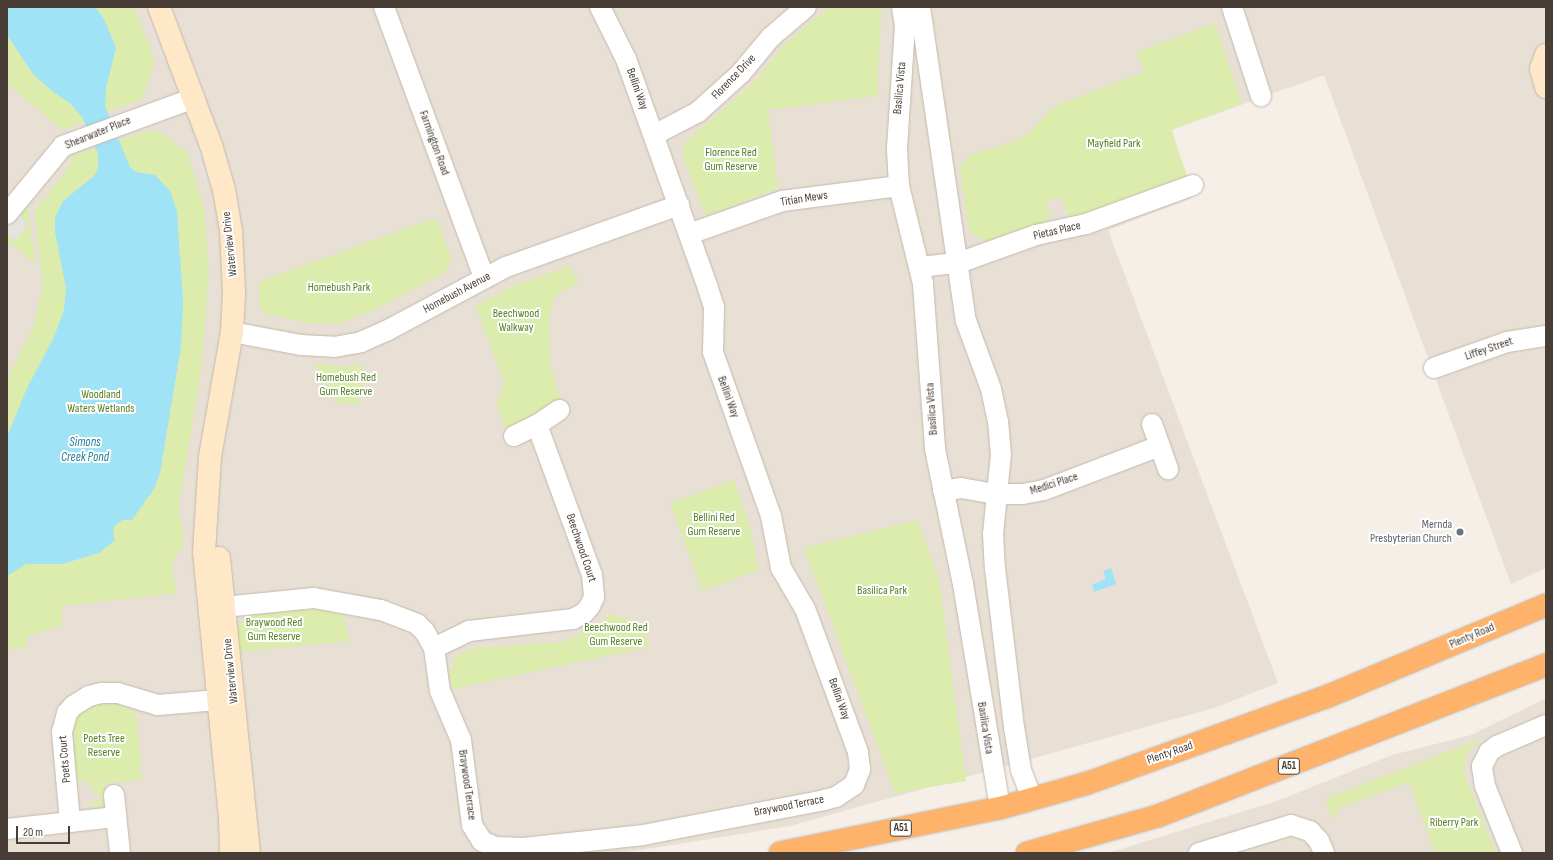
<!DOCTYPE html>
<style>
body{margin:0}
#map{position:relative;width:1553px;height:860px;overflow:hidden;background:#f5efe8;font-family:"Sofia Sans Condensed",sans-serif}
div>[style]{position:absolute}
.residential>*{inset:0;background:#e9e0d5}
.green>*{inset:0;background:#dbecad}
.parking>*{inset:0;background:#e6e2e0}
.water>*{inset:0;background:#a0e2f6}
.roads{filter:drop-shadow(0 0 1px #c4b8ac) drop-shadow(0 0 1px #c4b8ac)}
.street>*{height:20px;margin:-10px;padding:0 10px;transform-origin:10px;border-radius:10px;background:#fff}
.secondary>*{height:22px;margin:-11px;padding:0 11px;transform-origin:11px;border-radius:11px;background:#ffe8c8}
.highway>*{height:22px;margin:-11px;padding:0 11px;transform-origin:11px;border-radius:11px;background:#ffb269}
.dots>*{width:11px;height:11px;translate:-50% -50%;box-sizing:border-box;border:2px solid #fff;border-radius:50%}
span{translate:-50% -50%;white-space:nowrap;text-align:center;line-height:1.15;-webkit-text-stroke:4px #fff;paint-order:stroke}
.shield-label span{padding:1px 3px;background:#fff;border:1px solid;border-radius:3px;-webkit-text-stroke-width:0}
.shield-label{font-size:11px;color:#493e36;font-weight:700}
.street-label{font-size:12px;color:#493e36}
.park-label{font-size:12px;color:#578024}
.worship-label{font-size:12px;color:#5b616d}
.right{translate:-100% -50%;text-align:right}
.water-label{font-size:13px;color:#217e9b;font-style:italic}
.frame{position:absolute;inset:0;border:8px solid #493e36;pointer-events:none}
.scale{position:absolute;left:16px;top:826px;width:54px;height:18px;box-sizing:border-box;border:2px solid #493e36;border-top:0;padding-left:5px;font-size:12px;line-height:14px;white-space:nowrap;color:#493e36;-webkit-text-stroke:3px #fff;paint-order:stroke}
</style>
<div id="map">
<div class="residential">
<div style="clip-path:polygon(7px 7px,1546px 7px,1546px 568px,1511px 584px,1324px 75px,1172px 130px,1192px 198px,1108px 230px,1278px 683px,1214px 708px,790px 826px,622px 853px,7px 853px)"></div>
<div style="clip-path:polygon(1546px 698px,1546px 853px,1108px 853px,1277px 801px,1392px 755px,1471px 735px)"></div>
</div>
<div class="green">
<div style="clip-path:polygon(7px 7px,134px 7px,153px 55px,154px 66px,142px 99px,62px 130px,7px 83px)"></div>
<div style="clip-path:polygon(829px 7px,882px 7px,877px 96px,768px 110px,778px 188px,706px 216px,682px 155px,685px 142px,751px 85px,789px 40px)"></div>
<div style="clip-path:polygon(1215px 23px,1242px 104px,1171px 130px,1188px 178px,1073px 218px,1067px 214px,1061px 197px,1046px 201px,1050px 217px,1046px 223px,990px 243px,969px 232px,960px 167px,968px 156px,1014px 141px,1027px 134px,1051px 109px,1060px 104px,1144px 72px,1137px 52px)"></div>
<div style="clip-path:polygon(146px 131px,161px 133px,187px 152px,205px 212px,209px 272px,202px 364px,178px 510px,183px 529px,183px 545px,171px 563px,177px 593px,61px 606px,62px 626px,27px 636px,27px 647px,7px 650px,7px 380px,33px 327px,43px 285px,34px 212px,69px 167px,72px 156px)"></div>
<div style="clip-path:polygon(24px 205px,28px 210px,36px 265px,7px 240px,7px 234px,15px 240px,28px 224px,17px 214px)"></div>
<div style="clip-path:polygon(436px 218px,451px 256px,450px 264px,444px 273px,370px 312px,336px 324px,307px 323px,263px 313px,259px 305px,260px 281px)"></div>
<div style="clip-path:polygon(569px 266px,579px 283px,554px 296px,549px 323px,550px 364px,561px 400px,544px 407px,531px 419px,506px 430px,497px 405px,504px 383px,476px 306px,513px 286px)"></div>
<div style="clip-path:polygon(314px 363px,340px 367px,362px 364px,366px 379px,358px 405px,336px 403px)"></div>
<div style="clip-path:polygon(734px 480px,750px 526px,759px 570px,702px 591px,670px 503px)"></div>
<div style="clip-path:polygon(917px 520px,939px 580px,966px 781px,895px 793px,804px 548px)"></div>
<div style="clip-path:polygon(318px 609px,343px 613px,350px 641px,237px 652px,234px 630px,249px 615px)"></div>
<div style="clip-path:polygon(609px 614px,642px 623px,649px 647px,453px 689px,449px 675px,456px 656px,473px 648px,562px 642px,599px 625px)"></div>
<div style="clip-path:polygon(120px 701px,125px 707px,136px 713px,142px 780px,105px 783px,109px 806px,93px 807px,88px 802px,99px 800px,99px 794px,95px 794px,94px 788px,90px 788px,89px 781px,73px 782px,68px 728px,88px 702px)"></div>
<div style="clip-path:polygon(1485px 737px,1471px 748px,1466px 756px,1464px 774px,1496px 853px,1435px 853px,1409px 782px,1339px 808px,1333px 821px,1325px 799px)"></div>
</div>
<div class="parking">
<div style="clip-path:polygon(154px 18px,171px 60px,161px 57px,150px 26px)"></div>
<div style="clip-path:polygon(200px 143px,213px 183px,205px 180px,195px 149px)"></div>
<div style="clip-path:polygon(17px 214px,28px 224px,15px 241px,7px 234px,7px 227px)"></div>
</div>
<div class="water">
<div style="clip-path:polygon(7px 7px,95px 7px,104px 19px,116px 48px,106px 88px,105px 106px,130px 167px,136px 172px,155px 175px,170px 191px,177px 211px,183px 302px,181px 346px,160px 473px,154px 489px,132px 520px,123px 520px,115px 525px,113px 532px,115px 540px,99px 553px,62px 564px,26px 564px,7px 576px,7px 437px,27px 388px,54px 337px,64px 310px,66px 288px,55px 232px,55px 218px,63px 201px,94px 176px,98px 169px,98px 154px,82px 117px,70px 103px,52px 91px,33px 74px,7px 35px)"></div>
<div style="clip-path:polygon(1111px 568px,1116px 584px,1094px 592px,1092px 585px,1106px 579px,1103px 571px)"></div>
</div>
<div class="roads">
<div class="street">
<div style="left:384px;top:7px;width:289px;rotate:69.7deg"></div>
<div style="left:902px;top:7px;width:18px;rotate:81deg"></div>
<div style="left:905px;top:25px;width:124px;rotate:93.7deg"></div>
<div style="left:897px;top:149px;width:37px;rotate:87deg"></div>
<div style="left:899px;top:186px;width:101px;rotate:76.2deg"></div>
<div style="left:923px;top:284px;width:165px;rotate:85.8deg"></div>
<div style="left:935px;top:449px;width:138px;rotate:78.3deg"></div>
<div style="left:963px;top:584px;width:227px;rotate:80.6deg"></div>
<div style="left:920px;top:7px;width:317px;rotate:81.7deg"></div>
<div style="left:966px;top:321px;width:72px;rotate:69.8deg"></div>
<div style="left:991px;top:389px;width:33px;rotate:78deg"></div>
<div style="left:998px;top:421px;width:33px;rotate:85deg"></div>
<div style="left:1001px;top:454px;width:80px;rotate:95.7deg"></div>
<div style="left:993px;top:534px;width:34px;rotate:87deg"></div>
<div style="left:995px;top:568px;width:160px;rotate:83.2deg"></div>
<div style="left:1014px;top:727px;width:44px;rotate:80.8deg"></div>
<div style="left:1021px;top:770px;width:30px;rotate:69deg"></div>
<div style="left:1232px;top:7px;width:94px;rotate:72deg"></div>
<div style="left:654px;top:135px;width:50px;rotate:-27.6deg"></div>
<div style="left:698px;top:112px;width:58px;rotate:-42.2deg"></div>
<div style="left:741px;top:73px;width:47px;rotate:-50.2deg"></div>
<div style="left:771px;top:37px;width:46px;rotate:-40.6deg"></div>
<div style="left:7px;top:214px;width:88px;rotate:-50.5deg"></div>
<div style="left:63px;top:146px;width:140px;rotate:-20.1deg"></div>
<div style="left:689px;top:234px;width:99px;rotate:-19.5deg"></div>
<div style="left:782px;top:201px;width:118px;rotate:-7.3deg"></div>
<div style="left:919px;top:267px;width:39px;rotate:-6deg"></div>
<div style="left:958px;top:263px;width:83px;rotate:-19.7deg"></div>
<div style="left:1036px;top:235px;width:51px;rotate:-12.4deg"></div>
<div style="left:1086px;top:224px;width:114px;rotate:-20deg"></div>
<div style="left:232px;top:332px;width:70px;rotate:10.7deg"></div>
<div style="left:301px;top:345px;width:33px;rotate:3deg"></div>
<div style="left:334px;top:347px;width:27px;rotate:-10deg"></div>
<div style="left:361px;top:342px;width:30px;rotate:-24deg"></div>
<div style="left:388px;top:330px;width:134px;rotate:-28.1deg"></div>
<div style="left:506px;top:267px;width:184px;rotate:-19.7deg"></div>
<div style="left:1434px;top:368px;width:77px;rotate:-19.6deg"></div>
<div style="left:1507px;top:342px;width:39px;rotate:-9deg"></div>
<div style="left:1152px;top:424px;width:48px;rotate:70.4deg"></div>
<div style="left:514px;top:436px;width:25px;rotate:-26deg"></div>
<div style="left:537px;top:425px;width:27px;rotate:-34deg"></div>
<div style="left:943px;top:491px;width:18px;rotate:-9deg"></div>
<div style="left:961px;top:488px;width:36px;rotate:10deg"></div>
<div style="left:996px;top:494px;width:27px"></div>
<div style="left:1023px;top:494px;width:21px;rotate:-11deg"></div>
<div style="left:1044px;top:490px;width:124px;rotate:-20.8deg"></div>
<div style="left:224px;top:607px;width:90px;rotate:-5.7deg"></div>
<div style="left:314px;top:598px;width:68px;rotate:10.2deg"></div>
<div style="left:381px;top:610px;width:39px;rotate:21deg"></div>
<div style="left:417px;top:624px;width:11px;rotate:45deg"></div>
<div style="left:425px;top:632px;width:18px;rotate:61deg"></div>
<div style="left:434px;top:648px;width:43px;rotate:82.1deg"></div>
<div style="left:440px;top:691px;width:53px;rotate:66.8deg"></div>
<div style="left:461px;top:740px;width:86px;rotate:82.6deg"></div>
<div style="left:472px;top:825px;width:19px;rotate:58deg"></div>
<div style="left:482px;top:841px;width:14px;rotate:25deg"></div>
<div style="left:495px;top:847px;width:29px;rotate:2deg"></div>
<div style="left:524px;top:848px;width:120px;rotate:-6.2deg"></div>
<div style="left:643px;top:835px;width:184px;rotate:-10.9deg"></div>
<div style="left:824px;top:800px;width:12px;rotate:-14deg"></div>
<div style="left:836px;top:797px;width:22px;rotate:-34deg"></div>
<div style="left:854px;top:785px;width:17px;rotate:-69deg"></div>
<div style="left:860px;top:769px;width:17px;rotate:-97deg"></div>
<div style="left:858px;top:752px;width:153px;rotate:-110.3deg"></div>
<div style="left:805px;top:609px;width:48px;rotate:-120.3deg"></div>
<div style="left:781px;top:568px;width:53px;rotate:-100.9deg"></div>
<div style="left:771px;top:516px;width:174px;rotate:-109.5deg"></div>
<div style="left:713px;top:352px;width:45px;rotate:-88.7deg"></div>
<div style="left:714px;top:307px;width:20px;rotate:-108deg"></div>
<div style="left:708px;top:288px;width:243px;rotate:-109.7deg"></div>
<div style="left:626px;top:59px;width:58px;rotate:-116.6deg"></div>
<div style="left:434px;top:648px;width:39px;rotate:-26deg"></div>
<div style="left:469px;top:631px;width:105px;rotate:-6.6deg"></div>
<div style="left:573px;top:619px;width:13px;rotate:-29deg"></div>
<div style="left:584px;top:613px;width:9px;rotate:-49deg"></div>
<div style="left:590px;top:606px;width:10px;rotate:-66deg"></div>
<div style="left:594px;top:597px;width:22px;rotate:-95deg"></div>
<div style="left:592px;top:575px;width:160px;rotate:-110.1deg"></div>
<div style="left:114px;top:795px;width:58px;rotate:84.1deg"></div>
<div style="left:70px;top:822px;width:90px;rotate:-95.1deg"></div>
<div style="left:62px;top:732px;width:20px;rotate:-75deg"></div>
<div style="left:67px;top:713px;width:9px;rotate:-49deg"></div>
<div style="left:73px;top:706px;width:19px;rotate:-32deg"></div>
<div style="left:89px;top:696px;width:13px;rotate:-13deg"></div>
<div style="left:102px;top:693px;width:16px"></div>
<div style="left:118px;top:693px;width:42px;rotate:16.7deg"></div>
<div style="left:158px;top:705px;width:60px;rotate:-4.8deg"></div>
<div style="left:7px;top:829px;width:110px;rotate:-6.3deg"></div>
<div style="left:1199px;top:853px;width:96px;rotate:-16.9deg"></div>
<div style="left:1291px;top:825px;width:20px;rotate:18deg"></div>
<div style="left:1310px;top:831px;width:13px;rotate:48deg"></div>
<div style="left:1319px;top:841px;width:13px;rotate:67deg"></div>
<div style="left:1512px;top:853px;width:72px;rotate:-111.9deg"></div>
<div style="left:1485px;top:786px;width:20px;rotate:-99deg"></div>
<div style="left:1482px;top:766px;width:16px;rotate:-63deg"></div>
<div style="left:1489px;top:752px;width:10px;rotate:-37deg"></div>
<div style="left:1497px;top:746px;width:53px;rotate:-23.2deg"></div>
</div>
<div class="secondary">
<div style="left:159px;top:7px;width:147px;rotate:69.4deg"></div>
<div style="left:211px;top:145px;width:47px;rotate:73.9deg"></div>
<div style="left:224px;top:190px;width:42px;rotate:80.3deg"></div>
<div style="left:231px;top:231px;width:62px;rotate:87.2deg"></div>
<div style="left:234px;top:293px;width:39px;rotate:93deg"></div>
<div style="left:232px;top:332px;width:127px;rotate:100deg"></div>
<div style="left:210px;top:457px;width:95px;rotate:93.6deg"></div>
<div style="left:204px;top:552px;width:268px;rotate:84.4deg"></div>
<div style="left:230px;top:819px;width:34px;rotate:88deg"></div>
<div style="left:1546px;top:55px;width:15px;rotate:110deg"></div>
<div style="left:1541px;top:69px;width:19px;rotate:74deg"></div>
<div style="left:219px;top:558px;width:297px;rotate:84.2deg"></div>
</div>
<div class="highway">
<div style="left:780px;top:853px;width:225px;rotate:-11.6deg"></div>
<div style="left:1000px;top:808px;width:91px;rotate:-15.9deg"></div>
<div style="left:1088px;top:783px;width:253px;rotate:-19.9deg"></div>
<div style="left:1326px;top:697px;width:238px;rotate:-22.7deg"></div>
<div style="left:1027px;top:853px;width:136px;rotate:-15.8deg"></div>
<div style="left:1158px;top:816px;width:416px;rotate:-21.3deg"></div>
</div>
</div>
<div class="dots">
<div style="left:1460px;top:532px;background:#6b7280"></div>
</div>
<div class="shield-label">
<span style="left:1289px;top:766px">A51</span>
<span style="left:901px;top:828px">A51</span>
</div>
<div class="street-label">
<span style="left:734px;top:77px;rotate:-46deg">Florence Drive</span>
<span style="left:900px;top:88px;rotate:-85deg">Basilica Vista</span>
<span style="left:637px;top:89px;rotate:70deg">Bellini Way</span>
<span style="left:98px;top:133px;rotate:-22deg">Shearwater Place</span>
<span style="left:434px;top:143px;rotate:70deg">Farmington Road</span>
<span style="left:804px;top:199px;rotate:-9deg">Titian Mews</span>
<span style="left:1057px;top:231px;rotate:-13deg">Pietas Place</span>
<span style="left:230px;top:244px;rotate:-96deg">Waterview Drive</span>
<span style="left:457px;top:293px;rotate:-28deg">Homebush Avenue</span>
<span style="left:1489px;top:349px;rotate:-19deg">Liffey Street</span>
<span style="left:728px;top:397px;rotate:70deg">Bellini Way</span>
<span style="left:932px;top:409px;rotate:-94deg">Basilica Vista</span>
<span style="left:1054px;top:484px;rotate:-18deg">Medici Place</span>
<span style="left:581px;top:548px;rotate:71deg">Beechwood Court</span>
<span style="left:1472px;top:636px;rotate:-23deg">Plenty Road</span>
<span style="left:231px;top:671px;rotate:-96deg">Waterview Drive</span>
<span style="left:839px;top:699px;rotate:70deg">Bellini Way</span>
<span style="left:985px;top:728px;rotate:81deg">Basilica Vista</span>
<span style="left:1170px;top:753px;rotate:-19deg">Plenty Road</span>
<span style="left:65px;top:759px;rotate:-95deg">Poets Court</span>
<span style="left:467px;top:785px;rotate:82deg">Braywood Terrace</span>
<span style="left:789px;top:806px;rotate:-11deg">Braywood Terrace</span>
</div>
<div class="park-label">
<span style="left:1114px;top:144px">Mayfield Park</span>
<span style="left:731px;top:160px">Florence Red<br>Gum Reserve</span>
<span style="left:339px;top:288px">Homebush Park</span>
<span style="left:516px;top:321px">Beechwood<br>Walkway</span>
<span style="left:346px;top:385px">Homebush Red<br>Gum Reserve</span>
<span style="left:101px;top:402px">Woodland<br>Waters Wetlands</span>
<span style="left:714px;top:525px">Bellini Red<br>Gum Reserve</span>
<span style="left:882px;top:591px">Basilica Park</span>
<span style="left:274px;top:630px">Braywood Red<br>Gum Reserve</span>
<span style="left:616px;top:635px">Beechwood Red<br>Gum Reserve</span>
<span style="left:104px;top:746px">Poets Tree<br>Reserve</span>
<span style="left:1454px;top:823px">Riberry Park</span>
</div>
<div class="worship-label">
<span class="right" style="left:1452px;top:532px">Mernda<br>Presbyterian Church</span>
</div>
<div class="water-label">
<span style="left:85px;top:450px">Simons<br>Creek Pond</span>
</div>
<div class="frame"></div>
<div class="scale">20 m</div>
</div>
